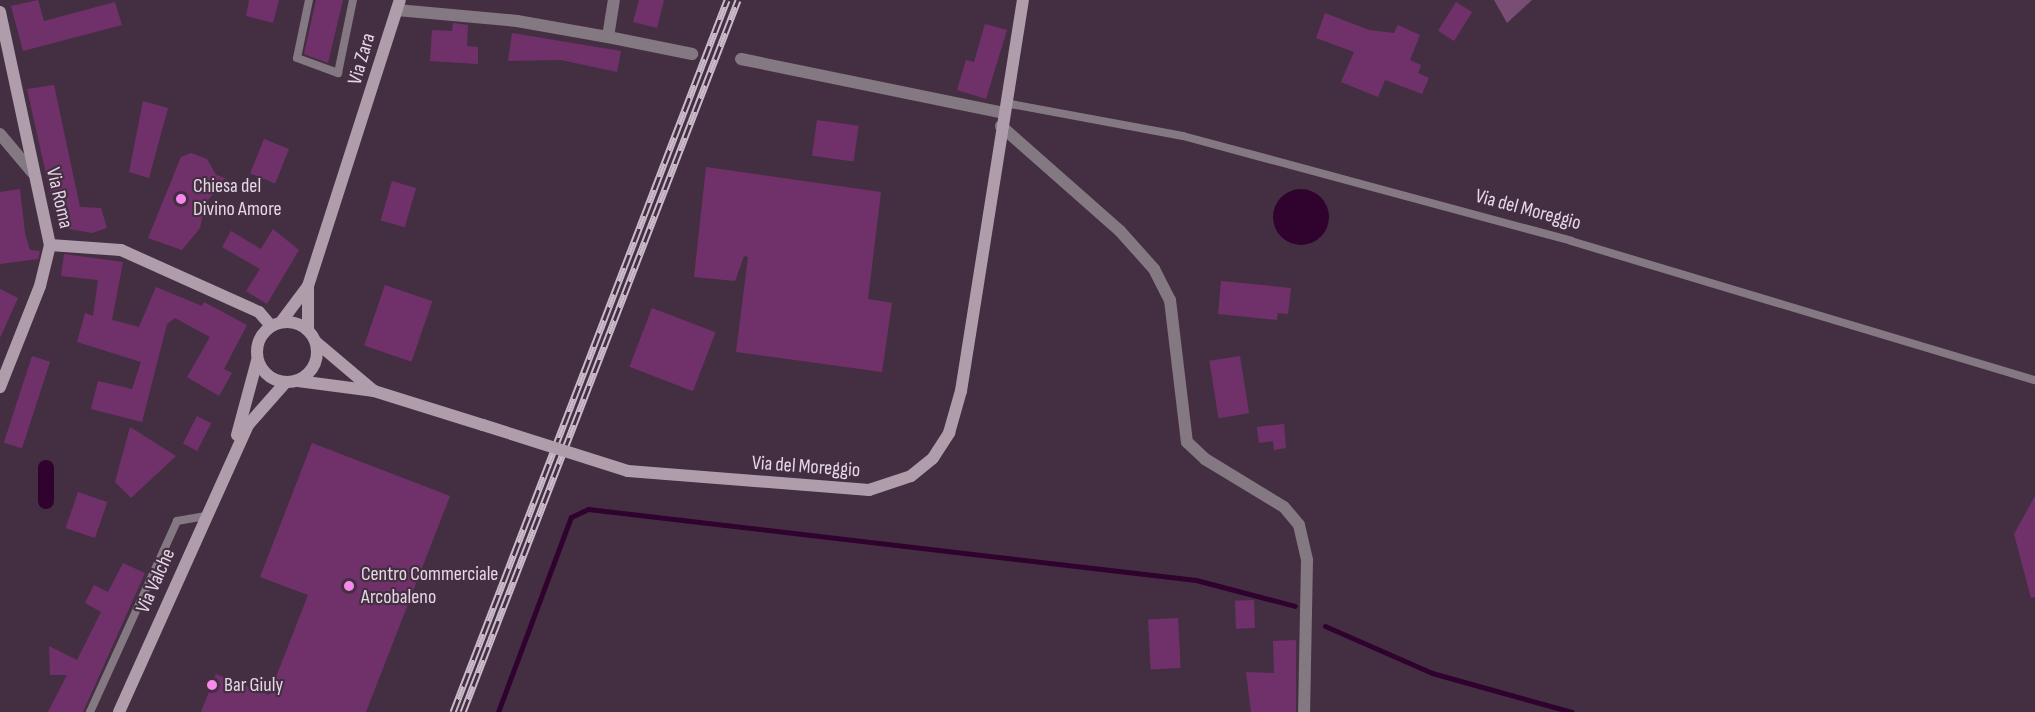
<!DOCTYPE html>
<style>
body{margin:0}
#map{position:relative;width:2035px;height:712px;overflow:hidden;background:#442f42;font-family:"Sofia Sans Condensed",sans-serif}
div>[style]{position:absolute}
.green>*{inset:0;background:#794d75}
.water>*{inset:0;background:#30022e}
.round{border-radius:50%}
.stream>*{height:5px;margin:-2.5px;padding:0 2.5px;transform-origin:2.5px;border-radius:2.5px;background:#30022e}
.canal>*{height:16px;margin:-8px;padding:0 8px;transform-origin:8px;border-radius:8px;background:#30022e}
.building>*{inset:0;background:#70316b;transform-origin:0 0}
.lane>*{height:8px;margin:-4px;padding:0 4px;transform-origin:4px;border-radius:4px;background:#847882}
.street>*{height:12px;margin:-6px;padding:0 6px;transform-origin:6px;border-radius:6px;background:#847882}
.secondary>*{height:12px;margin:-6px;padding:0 6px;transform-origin:6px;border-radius:6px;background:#af9dac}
.secondary>.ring{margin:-6px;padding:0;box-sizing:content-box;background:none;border:12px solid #af9dac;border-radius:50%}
.rail>*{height:7px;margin-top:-3.5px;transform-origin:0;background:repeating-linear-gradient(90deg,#442f42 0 14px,#cbbbc9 0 28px);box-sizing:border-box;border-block:2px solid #cbbbc9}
.secondary-bridge>*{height:12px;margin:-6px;padding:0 6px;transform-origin:6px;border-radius:6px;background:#af9dac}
.dots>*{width:16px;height:16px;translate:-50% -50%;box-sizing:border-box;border:3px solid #442f42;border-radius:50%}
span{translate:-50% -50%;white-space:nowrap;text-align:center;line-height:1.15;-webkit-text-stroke:4.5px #442f42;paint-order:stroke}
.street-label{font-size:20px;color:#e5d7e3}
.poi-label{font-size:20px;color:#e5d7e3}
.left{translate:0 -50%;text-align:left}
</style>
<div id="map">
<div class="green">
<div style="clip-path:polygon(1494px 0,1532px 0,1507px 23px)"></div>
</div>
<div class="water">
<div class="round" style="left:1273px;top:189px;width:56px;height:56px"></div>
</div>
<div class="stream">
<div style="left:1325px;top:626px;width:117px;rotate:23.7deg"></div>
<div style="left:1432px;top:673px;width:145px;rotate:15.6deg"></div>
<div style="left:498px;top:712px;width:208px;rotate:-69.5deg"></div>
<div style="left:571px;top:517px;width:19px;rotate:-25deg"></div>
<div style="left:588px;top:509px;width:612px;rotate:6.66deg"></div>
<div style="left:1196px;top:580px;width:102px;rotate:14.7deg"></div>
</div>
<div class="canal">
<div style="left:46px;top:468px;width:33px;rotate:90deg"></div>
</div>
<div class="building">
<div style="clip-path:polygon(38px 0,44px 21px,115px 2px,122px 25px,23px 51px,11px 6px)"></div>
<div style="clip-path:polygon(249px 0,279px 0,273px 23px,246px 16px)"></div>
<div style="clip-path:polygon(316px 0,343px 0,328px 63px,304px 54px)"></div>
<div style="clip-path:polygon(639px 0,664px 0,657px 28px,633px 22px)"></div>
<div style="left:1456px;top:2px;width:19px;height:34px;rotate:32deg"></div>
<div style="clip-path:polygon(1325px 13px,1369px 30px,1394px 33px,1398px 25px,1420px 35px,1410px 60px,1421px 65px,1418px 73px,1429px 78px,1422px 94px,1385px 80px,1378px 97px,1341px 82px,1354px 52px,1316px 38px)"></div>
<div style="clip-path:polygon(453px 23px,468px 25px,467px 46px,478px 47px,478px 64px,430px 61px,432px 30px,452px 31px)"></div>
<div style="clip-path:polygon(985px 24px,1007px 30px,986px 99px,957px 90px,966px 60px,974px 62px)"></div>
<div style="clip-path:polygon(512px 33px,621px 51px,617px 72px,561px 60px,508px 61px)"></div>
<div style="clip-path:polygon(54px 85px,80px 207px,101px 208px,107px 228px,92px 233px,69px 229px,54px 210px,27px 89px)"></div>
<div style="clip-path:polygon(143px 101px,168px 108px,149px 178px,129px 172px)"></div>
<div style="left:817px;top:120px;width:42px;height:36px;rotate:8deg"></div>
<div style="left:264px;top:139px;width:27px;height:37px;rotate:22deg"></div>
<div style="clip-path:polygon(191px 153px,207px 159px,216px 175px,225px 178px,205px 204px,200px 228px,182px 250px,148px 238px,181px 157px)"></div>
<div style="clip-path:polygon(706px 167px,881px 192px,868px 299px,892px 303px,882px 372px,736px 352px,748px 257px,744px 256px,735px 281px,694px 277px)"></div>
<div style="left:392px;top:181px;width:25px;height:41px;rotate:16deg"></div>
<div style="clip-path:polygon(20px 189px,25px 233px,30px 250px,40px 251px,38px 259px,0 264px,0 192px)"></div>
<div style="clip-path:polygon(273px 229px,299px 250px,267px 304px,246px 291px,260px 269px,222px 247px,231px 231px,261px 249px)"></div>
<div style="clip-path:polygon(64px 254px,123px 262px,112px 320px,139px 327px,156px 287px,202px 306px,204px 302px,247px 325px,224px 369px,232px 373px,219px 396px,187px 377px,210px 337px,175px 318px,167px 324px,142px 422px,91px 409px,98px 381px,132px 389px,141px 362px,77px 342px,85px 313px,93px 316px,98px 280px,61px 276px)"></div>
<div style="clip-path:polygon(1221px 281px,1291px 288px,1288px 314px,1278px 313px,1277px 320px,1218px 314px)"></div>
<div style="left:385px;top:285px;width:50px;height:64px;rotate:19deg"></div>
<div style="clip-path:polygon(0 289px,18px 298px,0 338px)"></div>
<div style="left:652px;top:308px;width:68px;height:63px;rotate:21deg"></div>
<div style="left:32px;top:356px;width:19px;height:91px;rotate:18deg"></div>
<div style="left:1240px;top:356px;width:58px;height:31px;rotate:81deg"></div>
<div style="left:197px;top:416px;width:16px;height:31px;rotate:27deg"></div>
<div style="clip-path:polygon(1284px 424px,1286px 448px,1274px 450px,1273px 441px,1259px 443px,1257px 427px)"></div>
<div style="clip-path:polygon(130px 427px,176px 456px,131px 498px,115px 482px)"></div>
<div style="clip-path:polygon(312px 443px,450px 496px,366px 712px,201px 712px,216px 674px,269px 695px,308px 595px,260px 577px)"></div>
<div style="left:78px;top:492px;width:31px;height:38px;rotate:19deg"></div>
<div style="clip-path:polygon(2035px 496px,2035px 597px,2031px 598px,2014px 534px)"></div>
<div style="clip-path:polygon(123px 563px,145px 573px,83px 712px,48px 712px,67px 675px,50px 675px,49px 646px,77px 660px,101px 612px,85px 603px,94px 585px,108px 592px)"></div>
<div style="left:1254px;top:600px;width:28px;height:19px;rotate:88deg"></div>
<div style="left:1178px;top:618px;width:50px;height:30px;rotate:87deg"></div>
<div style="clip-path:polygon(1296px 640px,1296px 712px,1251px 712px,1246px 672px,1274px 673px,1273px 641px)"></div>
</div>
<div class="lane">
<div style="left:309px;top:0;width:59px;rotate:101.7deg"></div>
<div style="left:297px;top:58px;width:44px;rotate:20.1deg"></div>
<div style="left:338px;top:73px;width:75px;rotate:-78.4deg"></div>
<div style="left:1005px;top:103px;width:181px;rotate:10.5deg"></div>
<div style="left:1183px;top:136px;width:402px;rotate:15.1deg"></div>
<div style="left:1571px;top:241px;width:484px;rotate:16.7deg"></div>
<div style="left:90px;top:712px;width:210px;rotate:-65.5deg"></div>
<div style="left:177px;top:521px;width:29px;rotate:-10deg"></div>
</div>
<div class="street">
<div style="left:397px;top:10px;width:121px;rotate:5.2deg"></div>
<div style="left:517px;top:21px;width:92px;rotate:10deg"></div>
<div style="left:608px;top:37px;width:37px;rotate:-81deg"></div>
<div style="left:608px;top:37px;width:86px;rotate:11.4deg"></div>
<div style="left:741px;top:59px;width:268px;rotate:11.6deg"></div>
<div style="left:1001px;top:126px;width:159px;rotate:41.4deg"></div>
<div style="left:1120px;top:231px;width:51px;rotate:48.2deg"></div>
<div style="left:1154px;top:269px;width:35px;rotate:63deg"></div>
<div style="left:1170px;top:300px;width:143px;rotate:83.2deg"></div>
<div style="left:1187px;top:442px;width:25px;rotate:43deg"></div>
<div style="left:1205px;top:459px;width:92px;rotate:31.3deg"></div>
<div style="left:1284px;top:507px;width:23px;rotate:50deg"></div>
<div style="left:1299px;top:525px;width:36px;rotate:77deg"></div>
<div style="left:1307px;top:560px;width:152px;rotate:91.1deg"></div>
<div style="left:0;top:134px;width:50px;rotate:49.9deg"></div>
</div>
<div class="secondary">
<div style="left:0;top:12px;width:238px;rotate:77.9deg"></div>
<div style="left:50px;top:245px;width:42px;rotate:103.7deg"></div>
<div style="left:40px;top:286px;width:109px;rotate:111.6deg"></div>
<div style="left:50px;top:245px;width:71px;rotate:4deg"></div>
<div style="left:121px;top:250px;width:151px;rotate:24.2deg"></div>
<div style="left:259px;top:312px;width:18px;rotate:49deg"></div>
<div class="ring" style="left:257px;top:322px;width:48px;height:48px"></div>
<div style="left:281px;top:322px;width:45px;rotate:-53.1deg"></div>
<div style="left:308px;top:286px;width:300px;rotate:-72.2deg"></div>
<div style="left:308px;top:330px;width:44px;rotate:-90deg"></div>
<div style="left:316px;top:342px;width:76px;rotate:40.2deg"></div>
<div style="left:298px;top:381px;width:77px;rotate:7.5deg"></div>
<div style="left:374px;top:391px;width:114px;rotate:17.3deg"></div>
<div style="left:237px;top:435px;width:77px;rotate:-74.9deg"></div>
<div style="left:628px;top:471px;width:242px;rotate:4.5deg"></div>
<div style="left:869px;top:490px;width:44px;rotate:-18.4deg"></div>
<div style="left:911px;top:476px;width:28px;rotate:-39deg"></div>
<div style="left:933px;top:458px;width:30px;rotate:-57deg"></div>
<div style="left:949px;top:433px;width:44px;rotate:-74.1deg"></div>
<div style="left:961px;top:391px;width:396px;rotate:-81deg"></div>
<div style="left:119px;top:712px;width:315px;rotate:-65.8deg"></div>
<div style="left:248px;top:425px;width:56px;rotate:-48.6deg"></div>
</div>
<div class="rail">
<div style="left:453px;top:712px;width:763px;rotate:-68.95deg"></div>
<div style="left:463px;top:712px;width:763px;rotate:-68.88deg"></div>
</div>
<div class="secondary-bridge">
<div style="left:483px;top:425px;width:152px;rotate:17.6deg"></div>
</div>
<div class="dots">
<div style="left:181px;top:199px;background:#f788ec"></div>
<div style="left:349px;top:586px;background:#f788ec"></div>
<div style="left:212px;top:685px;background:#f788ec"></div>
</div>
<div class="street-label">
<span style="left:362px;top:59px;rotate:-74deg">Via Zara</span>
<span style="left:59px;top:198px;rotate:77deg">Via Roma</span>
<span style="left:1528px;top:210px;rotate:15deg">Via del Moreggio</span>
<span style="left:806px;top:467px;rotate:4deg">Via del Moreggio</span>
<span style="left:156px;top:581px;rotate:-66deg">Via Valche</span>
</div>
<div class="poi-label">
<span class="left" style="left:193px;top:198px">Chiesa del<br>Divino Amore</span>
<span class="left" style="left:361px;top:586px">Centro Commerciale<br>Arcobaleno</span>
<span class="left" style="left:224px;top:685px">Bar Giuly</span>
</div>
</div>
